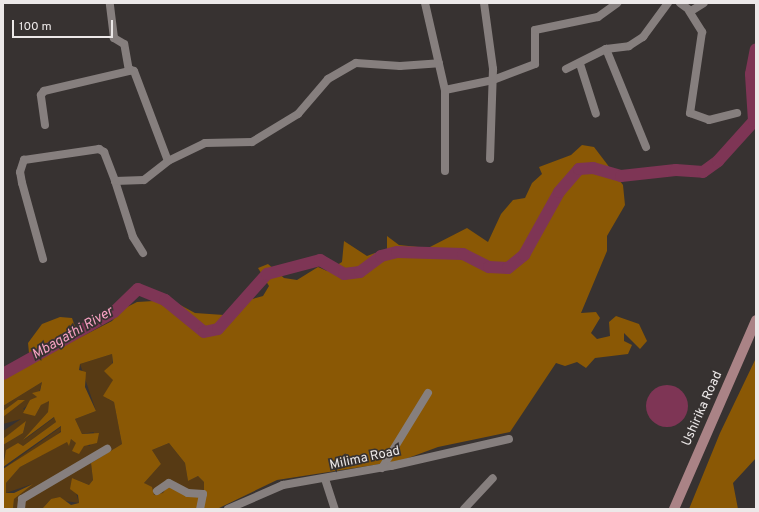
<!DOCTYPE html>
<style>
body{margin:0}
#map{position:relative;width:759px;height:512px;overflow:hidden;background:#373231;font-family:Overpass,sans-serif}
div>[style]{position:absolute}
.green>*{inset:0;background:#573a14}
.forest>*{inset:0;background:#8a5805}
.water>*{inset:0;background:#7e3555}
.round{border-radius:50%}
.river>*{height:12px;margin:-6px;padding:0 6px;transform-origin:6px;border-radius:6px;background:#7e3555}
.street>*{height:8px;margin:-4px;padding:0 4px;transform-origin:4px;border-radius:4px;background:#867f7e}
.secondary>*{height:10px;margin:-5px;padding:0 5px;transform-origin:5px;border-radius:5px;background:#aa8386}
span{translate:-50% -50%;white-space:nowrap;text-align:center;line-height:1.15;-webkit-text-stroke:3.5px #373231;paint-order:stroke}
.street-label{font-size:13px;color:#ece8e8}
.water-label{font-size:14px;color:#f7a1c2;font-style:italic}
.frame{position:absolute;inset:0;border:4px solid #ece8e8;pointer-events:none}
.scale{position:absolute;left:12px;top:20px;width:101px;height:18px;box-sizing:border-box;border:2px solid #ece8e8;border-top:0;padding-left:5px;font-size:12px;line-height:14px;white-space:nowrap;color:#ece8e8;-webkit-text-stroke:3px #373231;paint-order:stroke}
</style>
<div id="map">
<div class="green">
<div style="clip-path:polygon(112px 354px,113px 380px,108px 399px,114px 402px,122px 444px,91px 463px,93px 480px,89px 485px,72px 478px,79px 503px,51px 499px,42px 509px,13px 509px,14px 499px,32px 484px,6px 493px,6px 483px,20px 467px,67px 441px,69px 445px,71px 439px,90px 446px,94px 432px,82px 434px,75px 419px,96px 411px,80px 364px)"></div>
<div style="clip-path:polygon(42px 382px,39px 392px,33px 393px,37px 397px,23px 409px,35px 416px,41px 405px,49px 400px,48px 412px,24px 440px,55px 417px,56px 422px,5px 459px,3px 445px,23px 433px,26px 422px,3px 439px,3px 431px,21px 419px,3px 424px,3px 417px,18px 400px,3px 411px,3px 406px)"></div>
<div style="clip-path:polygon(62px 426px,61px 431px,46px 444px,3px 469px)"></div>
<div style="clip-path:polygon(169px 443px,185px 463px,188px 481px,198px 476px,204px 482px,204px 497px,190px 497px,179px 492px,154px 495px,144px 483px,161px 464px,152px 450px)"></div>
</div>
<div class="forest">
<div style="clip-path:polygon(evenodd,582px 145px,594px 147px,623px 185px,625px 205px,607px 236px,607px 251px,581px 313px,596px 312px,600px 318px,591px 333px,597px 339px,610px 336px,609px 322px,616px 316px,639px 324px,647px 341px,640px 349px,624px 333px,624px 341px,632px 345px,628px 354px,595px 358px,586px 368px,577px 362px,565px 366px,556px 363px,510px 432px,438px 447px,400px 461px,277px 480px,217px 509px,42px 509px,51px 499px,60px 497px,71px 505px,79px 503px,78px 495px,70px 489px,72px 478px,89px 485px,93px 480px,91px 463px,122px 444px,114px 402px,103px 396px,113px 380px,104px 371px,113px 363px,112px 354px,80px 364px,79px 370px,86px 372px,85px 387px,96px 411px,75px 419px,82px 434px,99px 433px,97px 443px,84px 446px,79px 454px,72px 451px,76px 443px,71px 439px,69px 446px,67px 442px,20px 467px,6px 483px,6px 493px,14px 493px,33px 484px,14px 499px,13px 509px,3px 508px,3px 469px,61px 432px,61px 426px,3px 467px,6px 450px,18px 443px,23px 446px,56px 422px,54px 417px,23px 440px,48px 412px,49px 401px,41px 405px,35px 416px,23px 413px,30px 400px,37px 397px,32px 393px,40px 391px,42px 382px,3px 406px,3px 376px,30px 363px,28px 343px,42px 324px,60px 317px,72px 318px,79px 338px,112px 321px,123px 309px,137px 302px,171px 300px,195px 313px,224px 315px,238px 303px,263px 296px,269px 286px,258px 268px,268px 264px,284px 278px,297px 280px,318px 267px,327px 271px,342px 262px,344px 241px,367px 256px,375px 253px,387px 258px,387px 236px,399px 245px,428px 248px,467px 228px,488px 242px,501px 214px,513px 200px,525px 198px,532px 183px,542px 174px,539px 167px,571px 155px,582px 145px,169px 443px,185px 463px,188px 481px,198px 476px,204px 482px,204px 497px,190px 497px,168px 486px,163px 493px,154px 495px,152px 487px,144px 483px,161px 464px,152px 450px,169px 443px)"></div>
<div style="clip-path:polygon(756px 358px,756px 458px,733px 483px,738px 509px,689px 509px,720px 433px)"></div>
<div style="clip-path:polygon(18px 400px,25px 400px,3px 417px,3px 411px)"></div>
<div style="clip-path:polygon(26px 421px,23px 433px,3px 445px,3px 439px)"></div>
</div>
<div class="water">
<div class="round" style="left:646px;top:385px;width:42px;height:42px"></div>
</div>
<div class="river">
<div style="left:3px;top:374px;width:127px;rotate:-29.2deg"></div>
<div style="left:114px;top:312px;width:33px;rotate:-44deg"></div>
<div style="left:138px;top:289px;width:29px;rotate:22deg"></div>
<div style="left:165px;top:300px;width:50px;rotate:39.4deg"></div>
<div style="left:204px;top:332px;width:14px;rotate:-12deg"></div>
<div style="left:218px;top:329px;width:74px;rotate:-48.3deg"></div>
<div style="left:267px;top:274px;width:55px;rotate:-14.8deg"></div>
<div style="left:320px;top:260px;width:28px;rotate:30deg"></div>
<div style="left:344px;top:274px;width:16px;rotate:-7deg"></div>
<div style="left:360px;top:272px;width:26px;rotate:-37deg"></div>
<div style="left:381px;top:256px;width:16px;rotate:-14deg"></div>
<div style="left:397px;top:252px;width:66px;rotate:1.7deg"></div>
<div style="left:463px;top:254px;width:29px;rotate:27deg"></div>
<div style="left:489px;top:267px;width:19px;rotate:3deg"></div>
<div style="left:508px;top:268px;width:21px;rotate:-39deg"></div>
<div style="left:524px;top:255px;width:72px;rotate:-60.9deg"></div>
<div style="left:559px;top:192px;width:30px;rotate:-49deg"></div>
<div style="left:579px;top:169px;width:14px;rotate:-4deg"></div>
<div style="left:593px;top:168px;width:29px;rotate:16deg"></div>
<div style="left:621px;top:176px;width:55px;rotate:-6.2deg"></div>
<div style="left:676px;top:170px;width:27px;rotate:4deg"></div>
<div style="left:703px;top:172px;width:19px;rotate:-36deg"></div>
<div style="left:718px;top:161px;width:54px;rotate:-48deg"></div>
<div style="left:754px;top:121px;width:47px;rotate:-93.7deg"></div>
<div style="left:751px;top:74px;width:25px;rotate:-79deg"></div>
</div>
<div class="street">
<div style="left:425px;top:3px;width:89px;rotate:77.1deg"></div>
<div style="left:445px;top:90px;width:49px;rotate:-11.8deg"></div>
<div style="left:493px;top:80px;width:45px;rotate:-20.9deg"></div>
<div style="left:535px;top:64px;width:34px;rotate:-90deg"></div>
<div style="left:535px;top:30px;width:64px;rotate:-11.7deg"></div>
<div style="left:598px;top:17px;width:24px;rotate:-36deg"></div>
<div style="left:484px;top:3px;width:67px;rotate:82.2deg"></div>
<div style="left:493px;top:69px;width:90px;rotate:91.9deg"></div>
<div style="left:680px;top:3px;width:14px;rotate:36deg"></div>
<div style="left:691px;top:11px;width:15px;rotate:-32deg"></div>
<div style="left:689px;top:11px;width:25px;rotate:58deg"></div>
<div style="left:702px;top:32px;width:82px;rotate:98.4deg"></div>
<div style="left:690px;top:113px;width:20px;rotate:20deg"></div>
<div style="left:709px;top:120px;width:29px;rotate:-14deg"></div>
<div style="left:580px;top:64px;width:52px;rotate:72.3deg"></div>
<div style="left:129px;top:69px;width:5px;rotate:22deg"></div>
<div style="left:134px;top:71px;width:96px;rotate:69.3deg"></div>
<div style="left:566px;top:69px;width:45px;rotate:-26.6deg"></div>
<div style="left:45px;top:125px;width:30px;rotate:-98deg"></div>
<div style="left:41px;top:95px;width:5px;rotate:-53deg"></div>
<div style="left:44px;top:91px;width:87px;rotate:-13.2deg"></div>
<div style="left:129px;top:71px;width:27px;rotate:-100deg"></div>
<div style="left:124px;top:44px;width:12px;rotate:-149deg"></div>
<div style="left:114px;top:38px;width:35px;rotate:-97deg"></div>
<div style="left:646px;top:147px;width:106px;rotate:-112.2deg"></div>
<div style="left:606px;top:49px;width:23px;rotate:-7deg"></div>
<div style="left:629px;top:46px;width:17px;rotate:-33deg"></div>
<div style="left:643px;top:37px;width:42px;rotate:-53.7deg"></div>
<div style="left:445px;top:171px;width:81px;rotate:-90deg"></div>
<div style="left:143px;top:253px;width:19px;rotate:-122deg"></div>
<div style="left:133px;top:237px;width:59px;rotate:-107.8deg"></div>
<div style="left:115px;top:181px;width:29px;rotate:-2deg"></div>
<div style="left:144px;top:180px;width:31px;rotate:-38deg"></div>
<div style="left:168px;top:161px;width:41px;rotate:-25.9deg"></div>
<div style="left:205px;top:143px;width:47px;rotate:-1.2deg"></div>
<div style="left:252px;top:142px;width:54px;rotate:-31.3deg"></div>
<div style="left:298px;top:114px;width:46px;rotate:-49.4deg"></div>
<div style="left:328px;top:79px;width:32px;rotate:-30deg"></div>
<div style="left:356px;top:63px;width:44px;rotate:3.9deg"></div>
<div style="left:400px;top:66px;width:39px;rotate:-4deg"></div>
<div style="left:43px;top:259px;width:79px;rotate:-105.4deg"></div>
<div style="left:22px;top:183px;width:11px;rotate:-100deg"></div>
<div style="left:20px;top:172px;width:13px;rotate:-72deg"></div>
<div style="left:24px;top:160px;width:76px;rotate:-8.3deg"></div>
<div style="left:99px;top:149px;width:6px;rotate:31deg"></div>
<div style="left:104px;top:152px;width:31px;rotate:69deg"></div>
<div style="left:382px;top:468px;width:88px;rotate:-58.5deg"></div>
<div style="left:325px;top:479px;width:32px;rotate:72deg"></div>
<div style="left:157px;top:491px;width:14px;rotate:-34deg"></div>
<div style="left:169px;top:483px;width:21px;rotate:28deg"></div>
<div style="left:188px;top:493px;width:15px;rotate:4deg"></div>
<div style="left:203px;top:494px;width:15px;rotate:101deg"></div>
<div style="left:21px;top:509px;width:10px;rotate:-84deg"></div>
<div style="left:22px;top:499px;width:99px;rotate:-30.5deg"></div>
<div style="left:228px;top:509px;width:60px;rotate:-23.6deg"></div>
<div style="left:283px;top:485px;width:110px;rotate:-10deg"></div>
<div style="left:391px;top:466px;width:121px;rotate:-12.9deg"></div>
<div style="left:464px;top:509px;width:42px;rotate:-46.9deg"></div>
</div>
<div class="secondary">
<div style="left:674px;top:509px;width:206px;rotate:-66.5deg"></div>
</div>
<div class="street-label">
<span style="left:703px;top:409px;rotate:-66deg">Ushirika Road</span>
<span style="left:365px;top:459px;rotate:-12deg">Milima Road</span>
</div>
<div class="water-label">
<span style="left:73px;top:334px;rotate:-30deg">Mbagathi River</span>
</div>
<div class="frame"></div>
<div class="scale">100 m</div>
</div>
